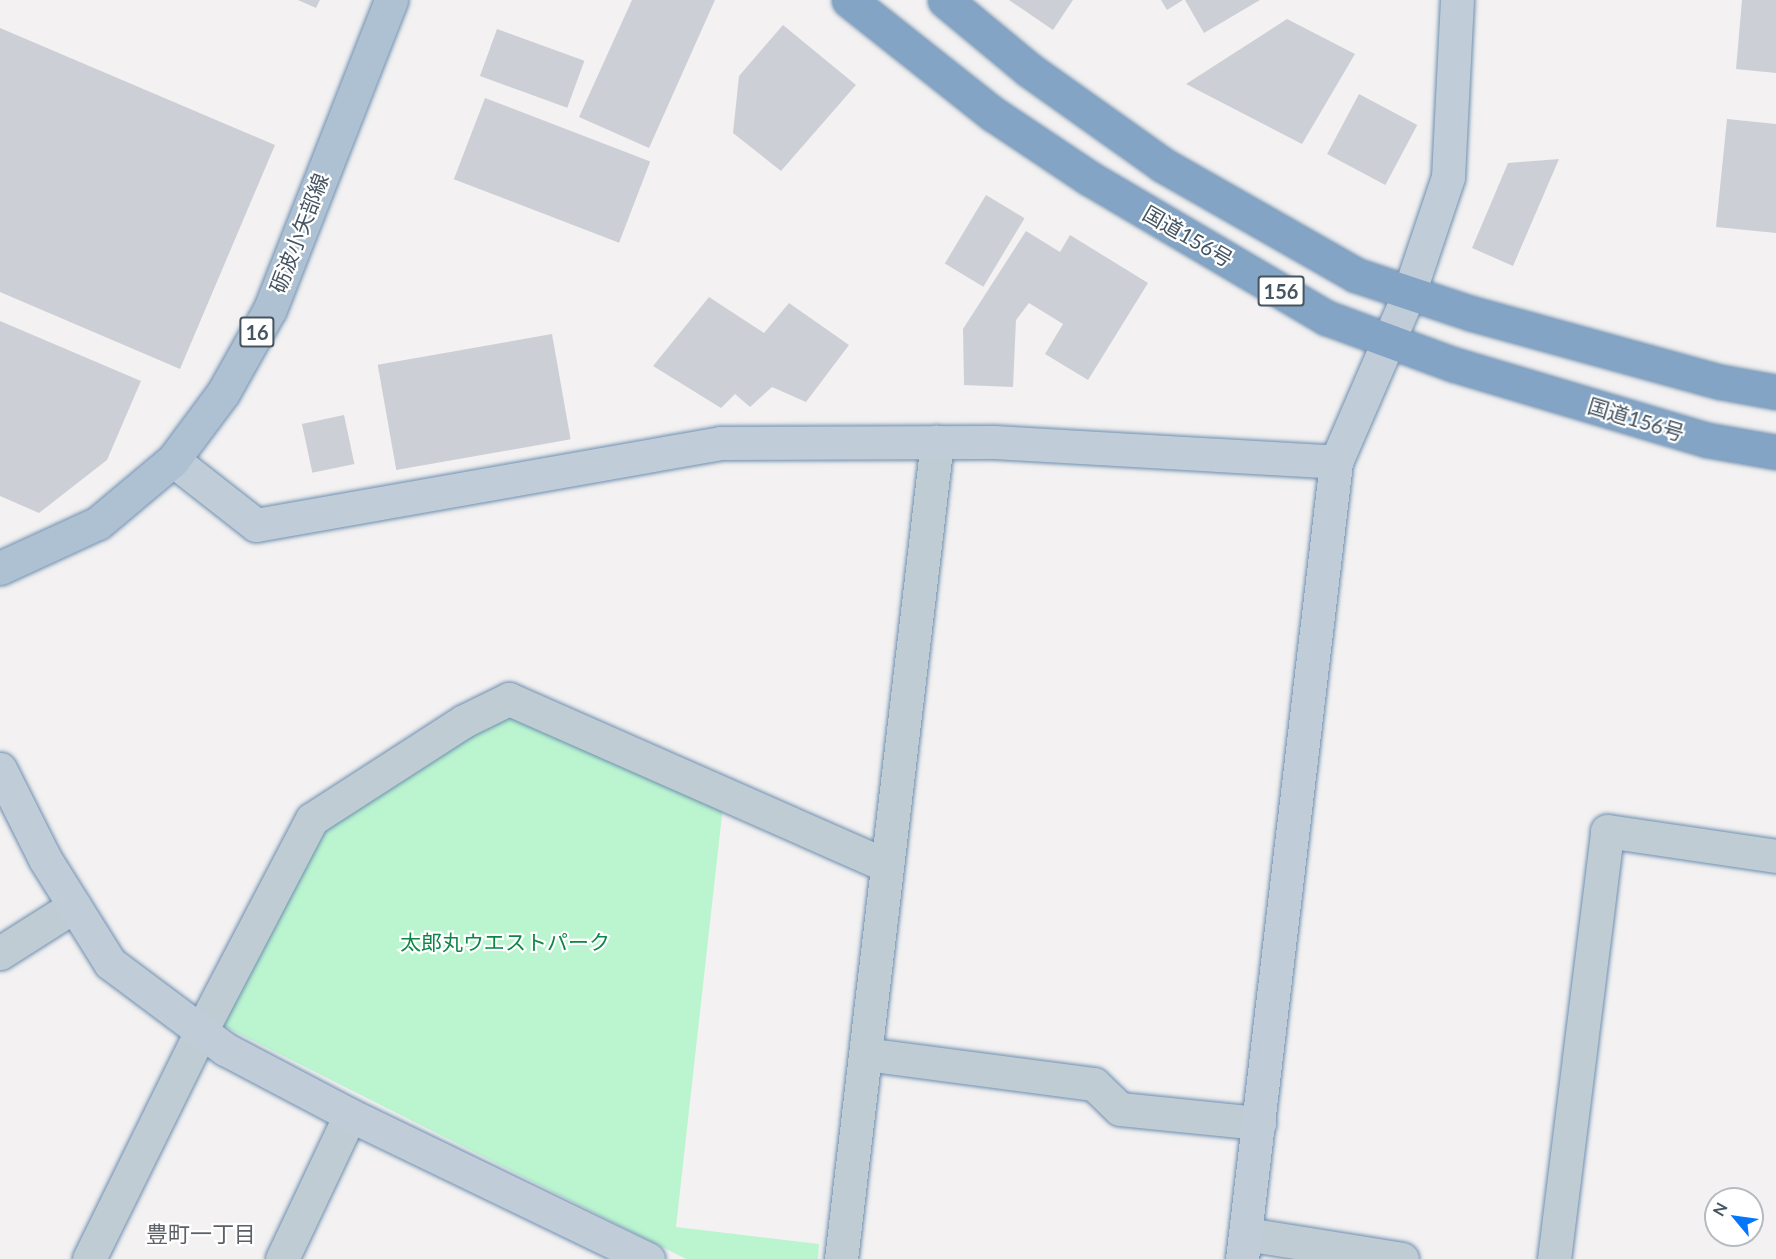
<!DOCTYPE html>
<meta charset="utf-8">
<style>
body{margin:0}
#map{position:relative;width:1776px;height:1259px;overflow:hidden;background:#f3f1f1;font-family:Lato,"Noto Sans JP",sans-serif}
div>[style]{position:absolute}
.green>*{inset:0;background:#bbf5d0}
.building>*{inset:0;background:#ccd0d6;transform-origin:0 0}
.roads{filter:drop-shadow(0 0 2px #6e8fb0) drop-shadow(0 0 2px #6e8fb0)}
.street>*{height:33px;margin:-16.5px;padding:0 16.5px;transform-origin:16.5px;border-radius:16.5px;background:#c0ccd4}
.secondary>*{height:33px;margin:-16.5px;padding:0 16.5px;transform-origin:16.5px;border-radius:16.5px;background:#c0cdd9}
.primary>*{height:33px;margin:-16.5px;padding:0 16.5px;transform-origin:16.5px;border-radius:16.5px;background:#aec1d2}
.highway>*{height:33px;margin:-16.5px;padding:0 16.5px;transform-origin:16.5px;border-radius:16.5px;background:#83a4c4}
span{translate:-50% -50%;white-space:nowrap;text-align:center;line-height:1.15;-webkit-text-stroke:4.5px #fff;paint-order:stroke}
.shield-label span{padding:2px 4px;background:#fff;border:2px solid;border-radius:4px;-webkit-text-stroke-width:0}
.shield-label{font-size:20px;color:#465561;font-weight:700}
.street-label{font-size:21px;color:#465561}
.park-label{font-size:21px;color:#0d8647}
.neighbourhood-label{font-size:22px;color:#5c6167}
.north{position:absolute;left:1704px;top:1187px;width:60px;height:60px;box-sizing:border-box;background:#fff;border:2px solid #b5bbc0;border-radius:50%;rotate:299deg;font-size:16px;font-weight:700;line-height:24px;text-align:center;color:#465561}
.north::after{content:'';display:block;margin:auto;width:21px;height:27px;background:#0575f9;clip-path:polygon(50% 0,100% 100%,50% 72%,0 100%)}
</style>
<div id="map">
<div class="green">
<div style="clip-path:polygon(509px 709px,723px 806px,676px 1227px,819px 1244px,818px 1259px,686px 1259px,216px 1022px,316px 825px)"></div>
</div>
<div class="building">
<div style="clip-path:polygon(298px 0,320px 0,316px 8px)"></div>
<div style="clip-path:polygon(632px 0,715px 0,649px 148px,579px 117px)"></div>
<div style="clip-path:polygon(1009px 0,1073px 0,1053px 30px)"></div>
<div style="clip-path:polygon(1161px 0,1183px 0,1167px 10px)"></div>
<div style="clip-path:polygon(1185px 0,1260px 0,1204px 33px)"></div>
<div style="clip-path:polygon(1742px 0,1776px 0,1776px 73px,1736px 69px)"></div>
<div style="clip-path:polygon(1287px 19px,1355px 54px,1302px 144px,1186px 84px)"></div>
<div style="clip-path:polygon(783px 25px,856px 85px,781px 171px,733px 133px,739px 76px)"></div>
<div style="clip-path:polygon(0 28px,275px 145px,180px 369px,0 292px)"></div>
<div style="left:497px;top:29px;width:93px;height:50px;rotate:20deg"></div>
<div style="left:1359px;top:94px;width:66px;height:68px;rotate:28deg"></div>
<div style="left:485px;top:98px;width:177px;height:87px;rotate:21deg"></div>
<div style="clip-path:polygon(1727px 119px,1776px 124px,1776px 233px,1716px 227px)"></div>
<div style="clip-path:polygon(1559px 159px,1513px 266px,1472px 248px,1508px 163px)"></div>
<div style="left:986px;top:195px;width:45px;height:80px;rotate:31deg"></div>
<div style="clip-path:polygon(1026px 231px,1060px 252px,1070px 235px,1148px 283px,1088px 380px,1045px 354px,1063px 324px,1029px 303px,1016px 320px,1013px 387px,964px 385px,963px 329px)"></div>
<div style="clip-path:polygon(709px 297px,764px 333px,789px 303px,849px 345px,806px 402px,772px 387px,750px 407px,735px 394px,721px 408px,653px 366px)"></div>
<div style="clip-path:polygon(0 321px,141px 381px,107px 460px,39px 513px,0 496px)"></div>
<div style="left:552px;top:334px;width:107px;height:177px;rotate:80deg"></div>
<div style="left:344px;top:415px;width:50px;height:43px;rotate:78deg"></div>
</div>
<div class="roads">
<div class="street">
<div style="left:0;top:953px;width:88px;rotate:-32.4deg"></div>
<div style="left:865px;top:1054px;width:231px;rotate:7.5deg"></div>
<div style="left:1094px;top:1084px;width:36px;rotate:44deg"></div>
<div style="left:1120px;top:1109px;width:140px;rotate:5.8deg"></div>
<div style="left:1246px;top:1234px;width:158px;rotate:9.1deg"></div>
<div style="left:89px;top:1259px;width:254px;rotate:-63.8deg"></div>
<div style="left:201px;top:1031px;width:239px;rotate:-62.4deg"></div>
<div style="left:312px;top:819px;width:181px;rotate:-32.8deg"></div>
<div style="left:464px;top:721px;width:50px;rotate:-26.1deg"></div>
<div style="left:509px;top:699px;width:413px;rotate:23.8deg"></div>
<div style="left:282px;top:1259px;width:159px;rotate:-64.7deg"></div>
<div style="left:841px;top:1259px;width:823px;rotate:-83.3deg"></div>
<div style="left:1554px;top:1259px;width:431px;rotate:-82.9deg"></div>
<div style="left:1607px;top:831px;width:171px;rotate:8.4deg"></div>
</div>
<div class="secondary">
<div style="left:173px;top:460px;width:105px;rotate:38.1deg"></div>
<div style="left:256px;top:525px;width:471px;rotate:-10deg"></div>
<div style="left:720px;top:443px;width:274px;rotate:-0.2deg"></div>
<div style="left:994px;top:442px;width:343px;rotate:3.3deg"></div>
<div style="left:1336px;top:462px;width:184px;rotate:-66.6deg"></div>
<div style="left:1409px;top:293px;width:122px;rotate:-71.4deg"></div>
<div style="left:1448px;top:177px;width:177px;rotate:-87.1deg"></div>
<div style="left:0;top:769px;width:101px;rotate:63.4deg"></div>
<div style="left:45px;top:859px;width:123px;rotate:58deg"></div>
<div style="left:110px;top:963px;width:144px;rotate:36.8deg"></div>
<div style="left:225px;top:1049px;width:141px;rotate:27.8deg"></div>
<div style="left:350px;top:1115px;width:331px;rotate:25.8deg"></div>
<div style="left:1242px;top:1259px;width:803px;rotate:-83.27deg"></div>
</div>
<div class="primary">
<div style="left:0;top:568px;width:108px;rotate:-24.7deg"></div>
<div style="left:98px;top:523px;width:98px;rotate:-40deg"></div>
<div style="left:173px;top:460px;width:84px;rotate:-53.3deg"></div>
<div style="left:223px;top:393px;width:96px;rotate:-60.8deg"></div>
<div style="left:270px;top:309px;width:332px;rotate:-68.6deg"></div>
</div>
<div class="highway">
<div style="left:849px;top:0;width:184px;rotate:38.4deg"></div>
<div style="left:993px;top:114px;width:115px;rotate:33.7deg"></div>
<div style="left:1089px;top:178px;width:276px;rotate:30.5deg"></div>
<div style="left:1327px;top:318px;width:133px;rotate:20.2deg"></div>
<div style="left:1452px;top:364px;width:266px;rotate:16.6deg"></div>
<div style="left:1707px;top:440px;width:70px;rotate:9.9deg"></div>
<div style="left:945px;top:0;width:108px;rotate:39.7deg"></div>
<div style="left:1028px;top:69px;width:166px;rotate:35.4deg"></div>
<div style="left:1163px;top:165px;width:222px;rotate:29.7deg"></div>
<div style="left:1356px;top:275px;width:120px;rotate:18.4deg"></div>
<div style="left:1470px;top:313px;width:260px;rotate:15.4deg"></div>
<div style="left:1721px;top:382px;width:56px;rotate:10.3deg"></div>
</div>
</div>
<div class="shield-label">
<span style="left:1281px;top:291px">156</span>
<span style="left:257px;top:332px">16</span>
</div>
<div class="street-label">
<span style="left:299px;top:233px;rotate:-69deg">砺波小矢部線</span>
<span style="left:1188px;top:236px;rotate:30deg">国道156号</span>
<span style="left:1636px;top:419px;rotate:17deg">国道156号</span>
</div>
<div class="park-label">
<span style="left:505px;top:942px">太郎丸ウエストパーク</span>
</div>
<div class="neighbourhood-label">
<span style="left:201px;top:1234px">豊町一丁目</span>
</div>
<div class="north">N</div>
</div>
